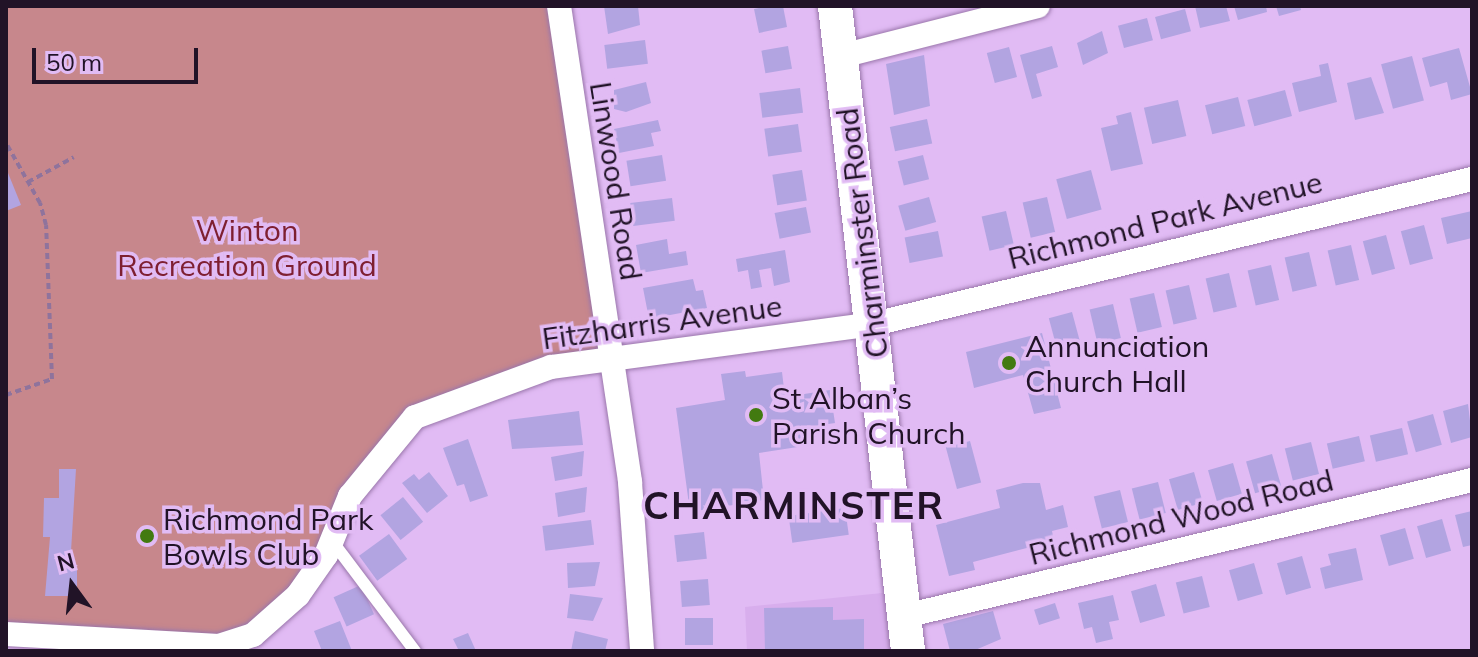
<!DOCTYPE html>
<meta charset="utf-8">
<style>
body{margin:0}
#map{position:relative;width:1478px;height:657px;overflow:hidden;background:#e1bbf4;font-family:Mulish,sans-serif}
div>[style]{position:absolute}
.built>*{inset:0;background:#d8aeed}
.green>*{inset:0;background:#c7878c}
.building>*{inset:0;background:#b2a4e1;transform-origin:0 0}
.path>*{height:4px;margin-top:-2px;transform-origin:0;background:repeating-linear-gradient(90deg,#8f739c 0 6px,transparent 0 10px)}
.roads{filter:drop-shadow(0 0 2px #9a76ab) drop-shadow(0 0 2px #9a76ab)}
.service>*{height:12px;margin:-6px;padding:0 6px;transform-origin:6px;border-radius:6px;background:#fff}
.minor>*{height:24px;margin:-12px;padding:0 12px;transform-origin:12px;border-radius:12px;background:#fff}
.secondary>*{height:34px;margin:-17px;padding:0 17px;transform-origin:17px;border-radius:17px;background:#fff}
.dots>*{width:22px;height:22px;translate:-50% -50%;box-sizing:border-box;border:4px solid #e1bbf4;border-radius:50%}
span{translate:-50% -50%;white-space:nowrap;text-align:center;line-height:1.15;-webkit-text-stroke:7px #e1bbf4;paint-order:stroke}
.street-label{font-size:30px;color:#211327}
.park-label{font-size:30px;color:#7e1f31}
.poi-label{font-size:30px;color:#211327}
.left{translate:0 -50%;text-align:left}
.district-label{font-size:38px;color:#211327;font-weight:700;letter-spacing:2px}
.frame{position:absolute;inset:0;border:8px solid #211327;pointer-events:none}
.north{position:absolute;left:32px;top:545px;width:80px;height:80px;-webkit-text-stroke:6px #e1bbf4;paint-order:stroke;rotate:345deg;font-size:22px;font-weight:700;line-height:32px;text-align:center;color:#211327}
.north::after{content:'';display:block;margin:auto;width:28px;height:36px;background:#211327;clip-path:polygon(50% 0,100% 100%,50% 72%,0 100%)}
.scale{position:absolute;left:32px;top:48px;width:166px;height:36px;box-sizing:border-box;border:4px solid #211327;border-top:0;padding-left:10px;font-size:24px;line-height:28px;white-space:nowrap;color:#211327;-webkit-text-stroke:6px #e1bbf4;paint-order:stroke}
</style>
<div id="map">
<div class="built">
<div style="clip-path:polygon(902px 591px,908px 651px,747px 651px,745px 607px)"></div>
</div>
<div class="green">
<div style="clip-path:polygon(6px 6px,559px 6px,611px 363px,551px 367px,415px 418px,350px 496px,339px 549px,253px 635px,6px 634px)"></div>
</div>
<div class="building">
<div style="clip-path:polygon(604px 6px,638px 6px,640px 25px,608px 34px)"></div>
<div style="clip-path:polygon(769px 6px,783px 6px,787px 27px,759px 33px,754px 9px)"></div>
<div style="clip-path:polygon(1195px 6px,1226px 6px,1230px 21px,1200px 28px)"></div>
<div style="clip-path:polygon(1234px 6px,1266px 6px,1267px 12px,1238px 20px)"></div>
<div style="clip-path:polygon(1276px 6px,1300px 6px,1301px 10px,1279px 16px)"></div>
<div style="left:1185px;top:9px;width:23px;height:31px;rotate:75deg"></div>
<div style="left:1147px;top:18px;width:23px;height:30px;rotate:75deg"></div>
<div style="clip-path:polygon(1102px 31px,1108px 53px,1083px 65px,1077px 43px)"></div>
<div style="left:645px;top:40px;width:24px;height:41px;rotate:83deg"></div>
<div style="left:788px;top:46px;width:23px;height:27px;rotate:80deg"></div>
<div style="clip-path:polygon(1052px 46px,1058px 67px,1036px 74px,1042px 96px,1032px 99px,1020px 55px)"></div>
<div style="left:1009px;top:47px;width:31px;height:23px;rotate:75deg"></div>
<div style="clip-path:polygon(1459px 48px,1472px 94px,1451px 100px,1447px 82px,1430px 87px,1422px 58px)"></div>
<div style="clip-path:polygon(924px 55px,930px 106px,894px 115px,886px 64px)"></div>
<div style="left:1412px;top:56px;width:46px;height:32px;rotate:75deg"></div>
<div style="clip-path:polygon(1328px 63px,1337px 102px,1299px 112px,1292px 83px,1321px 76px,1319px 65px)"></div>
<div style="clip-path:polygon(1371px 77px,1384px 113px,1355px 120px,1347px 83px)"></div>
<div style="clip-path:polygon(646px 82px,651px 103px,626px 112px,614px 109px,614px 90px)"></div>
<div style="left:800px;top:88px;width:25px;height:41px;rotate:83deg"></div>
<div style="left:1285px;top:90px;width:27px;height:39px;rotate:75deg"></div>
<div style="left:1238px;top:97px;width:30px;height:34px;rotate:76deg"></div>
<div style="left:1178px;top:100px;width:37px;height:35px;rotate:77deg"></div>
<div style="clip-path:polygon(1131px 112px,1143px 164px,1111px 171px,1101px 128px,1118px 124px,1116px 116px)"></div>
<div style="left:927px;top:119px;width:25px;height:38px;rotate:78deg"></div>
<div style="clip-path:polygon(658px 120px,661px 131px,651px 133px,654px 146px,619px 153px,614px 129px)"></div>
<div style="left:798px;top:124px;width:28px;height:34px;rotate:82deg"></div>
<div style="left:662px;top:155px;width:26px;height:36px;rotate:81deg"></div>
<div style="left:923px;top:155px;width:25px;height:26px;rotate:76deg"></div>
<div style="clip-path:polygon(6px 168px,21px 205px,6px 211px)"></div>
<div style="left:802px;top:170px;width:31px;height:30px;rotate:81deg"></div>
<div style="left:1091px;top:170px;width:41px;height:36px;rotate:75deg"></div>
<div style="left:929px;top:197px;width:26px;height:32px;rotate:74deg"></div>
<div style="left:1047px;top:197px;width:36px;height:25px;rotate:77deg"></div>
<div style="left:672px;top:198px;width:23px;height:42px;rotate:83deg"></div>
<div style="left:806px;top:207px;width:26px;height:32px;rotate:79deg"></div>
<div style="left:1006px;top:211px;width:35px;height:25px;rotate:77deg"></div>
<div style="clip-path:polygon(1472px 211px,1472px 238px,1447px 244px,1441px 218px)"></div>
<div style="left:1424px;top:225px;width:35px;height:24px;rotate:75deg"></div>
<div style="left:938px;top:231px;width:26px;height:34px;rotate:79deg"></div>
<div style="left:1386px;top:235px;width:35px;height:24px;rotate:75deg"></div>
<div style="clip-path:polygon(667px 239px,669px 254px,686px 251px,688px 265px,641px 273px,636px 245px)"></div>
<div style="left:1351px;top:245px;width:36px;height:24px;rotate:77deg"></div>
<div style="clip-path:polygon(785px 250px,790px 282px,774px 286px,771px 268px,759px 270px,762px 287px,751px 289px,748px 270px,738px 272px,736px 259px)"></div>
<div style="left:1309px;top:252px;width:35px;height:25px;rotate:77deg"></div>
<div style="left:1271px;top:265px;width:36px;height:24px;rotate:77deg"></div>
<div style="left:1229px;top:273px;width:35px;height:24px;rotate:77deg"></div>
<div style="clip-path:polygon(693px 279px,696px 291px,703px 290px,707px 308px,649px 319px,643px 288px)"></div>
<div style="left:1189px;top:285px;width:35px;height:24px;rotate:77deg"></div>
<div style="left:1154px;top:293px;width:35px;height:25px;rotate:77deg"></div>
<div style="left:1113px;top:304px;width:35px;height:24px;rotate:77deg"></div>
<div style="left:1072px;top:312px;width:35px;height:24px;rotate:75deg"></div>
<div style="clip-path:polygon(1042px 333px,1061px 408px,1034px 414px,1023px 375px,974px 388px,966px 352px)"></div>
<div style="clip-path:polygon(745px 371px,746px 377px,782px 372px,785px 397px,830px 390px,835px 423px,815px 426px,817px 444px,759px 453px,764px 500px,690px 512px,676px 408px,725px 400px,721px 374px)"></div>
<div style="clip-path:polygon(1468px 404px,1472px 437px,1451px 443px,1443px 411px)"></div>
<div style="clip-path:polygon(579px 411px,583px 445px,512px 449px,508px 420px)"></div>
<div style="left:1433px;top:414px;width:32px;height:27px;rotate:74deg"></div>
<div style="left:1402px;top:428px;width:27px;height:33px;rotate:77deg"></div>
<div style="left:1359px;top:436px;width:26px;height:33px;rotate:77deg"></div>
<div style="clip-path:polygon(468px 439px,488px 496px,470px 502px,464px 484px,457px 486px,443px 448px)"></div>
<div style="left:970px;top:441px;width:43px;height:25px;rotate:75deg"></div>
<div style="left:1311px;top:442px;width:33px;height:27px;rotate:76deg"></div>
<div style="clip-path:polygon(584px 451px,582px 476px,555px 481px,551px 457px)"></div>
<div style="left:1272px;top:454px;width:33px;height:27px;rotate:74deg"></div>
<div style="left:1233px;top:463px;width:32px;height:26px;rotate:74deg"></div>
<div style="clip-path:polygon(59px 469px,76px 469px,70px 568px,77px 568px,77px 596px,45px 596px,50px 537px,43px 537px,44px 498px,59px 498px)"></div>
<div style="clip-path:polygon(429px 472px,448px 496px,427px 513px,402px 483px,414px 474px,419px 480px)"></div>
<div style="left:1194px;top:472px;width:32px;height:26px;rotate:74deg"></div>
<div style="left:1158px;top:482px;width:32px;height:27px;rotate:76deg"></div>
<div style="clip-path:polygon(1023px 483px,1040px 483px,1046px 510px,1063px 505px,1068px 527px,1052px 531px,1054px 541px,973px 562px,975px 570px,949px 576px,936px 525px,1000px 508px,996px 490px)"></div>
<div style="clip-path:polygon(587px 487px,585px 512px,558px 517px,555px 493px)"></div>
<div style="left:1120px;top:490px;width:33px;height:27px;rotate:76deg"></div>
<div style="left:403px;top:497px;width:32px;height:29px;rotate:51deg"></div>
<div style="left:845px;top:508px;width:27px;height:57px;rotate:82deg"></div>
<div style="clip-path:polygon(1472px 511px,1472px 545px,1463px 547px,1455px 515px)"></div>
<div style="left:1442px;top:519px;width:33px;height:26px;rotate:74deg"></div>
<div style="left:591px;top:520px;width:25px;height:49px;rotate:83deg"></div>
<div style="left:1405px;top:528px;width:32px;height:26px;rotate:74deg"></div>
<div style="left:704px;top:532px;width:27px;height:30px;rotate:84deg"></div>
<div style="left:389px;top:534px;width:31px;height:37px;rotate:54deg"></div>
<div style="clip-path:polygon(1356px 548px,1363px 580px,1325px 589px,1320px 568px,1331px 565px,1328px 554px)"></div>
<div style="left:1302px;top:556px;width:33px;height:26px;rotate:74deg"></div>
<div style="clip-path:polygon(600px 562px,595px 586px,568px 588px,567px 563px)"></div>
<div style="left:1254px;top:563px;width:32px;height:26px;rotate:74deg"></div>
<div style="left:1202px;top:576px;width:32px;height:27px;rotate:76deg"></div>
<div style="left:708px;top:579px;width:26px;height:28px;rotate:86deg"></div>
<div style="left:1156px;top:584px;width:33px;height:26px;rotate:74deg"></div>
<div style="left:361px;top:585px;width:32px;height:30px;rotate:66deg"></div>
<div style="clip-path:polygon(570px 594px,603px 598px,593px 621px,567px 618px)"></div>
<div style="clip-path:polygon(1113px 595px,1119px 620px,1109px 622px,1113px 639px,1096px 643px,1092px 627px,1084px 629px,1078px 603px)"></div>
<div style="left:1055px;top:603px;width:16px;height:22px;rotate:72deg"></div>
<div style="clip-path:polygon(833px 607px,833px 620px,864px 619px,864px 650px,765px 651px,764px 608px)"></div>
<div style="clip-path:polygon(993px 611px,1001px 639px,973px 651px,950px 651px,943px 624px)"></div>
<div style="left:685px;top:618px;width:28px;height:27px"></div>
<div style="clip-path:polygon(340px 621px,352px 651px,322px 651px,314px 631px)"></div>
<div style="clip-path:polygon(575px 631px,608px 639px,605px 651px,571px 651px)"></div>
<div style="clip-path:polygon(468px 633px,476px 651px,459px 651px,453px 639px)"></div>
</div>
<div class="path">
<div style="left:28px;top:182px;width:52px;rotate:-28.5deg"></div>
<div style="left:6px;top:395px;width:49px;rotate:-19.2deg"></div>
<div style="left:52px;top:379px;width:154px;rotate:-92.2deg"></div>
<div style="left:46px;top:225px;width:23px;rotate:-105deg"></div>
<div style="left:40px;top:203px;width:69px;rotate:-119.5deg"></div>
</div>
<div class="roads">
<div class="service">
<div style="left:332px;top:541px;width:138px;rotate:53deg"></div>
</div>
<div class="minor">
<div style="left:559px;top:6px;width:481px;rotate:81.5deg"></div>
<div style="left:630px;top:482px;width:169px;rotate:85.9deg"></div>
<div style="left:842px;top:56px;width:202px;rotate:-14.3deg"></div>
<div style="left:905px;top:616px;width:583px;rotate:-13.49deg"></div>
<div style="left:6px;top:634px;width:213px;rotate:3.2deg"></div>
<div style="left:219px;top:646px;width:36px;rotate:-18deg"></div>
<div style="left:253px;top:635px;width:60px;rotate:-41.6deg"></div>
<div style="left:298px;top:595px;width:49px;rotate:-55deg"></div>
<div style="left:326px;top:555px;width:64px;rotate:-67.9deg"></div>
<div style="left:350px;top:496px;width:102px;rotate:-50.6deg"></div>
<div style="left:415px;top:417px;width:145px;rotate:-20.2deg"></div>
<div style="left:551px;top:367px;width:326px;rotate:-7.6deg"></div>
<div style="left:874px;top:324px;width:615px;rotate:-13.63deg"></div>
</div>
<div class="secondary">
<div style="left:835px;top:6px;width:649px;rotate:83.54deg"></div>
</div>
</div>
<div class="dots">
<div style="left:1009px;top:363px;background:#427a10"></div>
<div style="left:756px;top:415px;background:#427a10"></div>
<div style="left:147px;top:536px;background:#427a10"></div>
</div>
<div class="street-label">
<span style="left:616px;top:181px;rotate:81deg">Linwood Road</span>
<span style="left:1165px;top:220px;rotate:-14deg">Richmond Park Avenue</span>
<span style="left:862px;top:233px;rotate:-97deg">Charminster Road</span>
<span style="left:662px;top:322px;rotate:-8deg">Fitzharris Avenue</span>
<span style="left:1181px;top:517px;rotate:-14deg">Richmond Wood Road</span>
</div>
<div class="park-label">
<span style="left:247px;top:247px">Winton<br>Recreation Ground</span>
</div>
<div class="poi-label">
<span class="left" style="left:1025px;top:363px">Annunciation<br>Church Hall</span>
<span class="left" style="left:772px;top:415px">St Alban’s<br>Parish Church</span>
<span class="left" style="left:163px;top:536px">Richmond Park<br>Bowls Club</span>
</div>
<div class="district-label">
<span style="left:794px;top:506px">CHARMINSTER</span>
</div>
<div class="frame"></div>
<div class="north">N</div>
<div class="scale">50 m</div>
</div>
